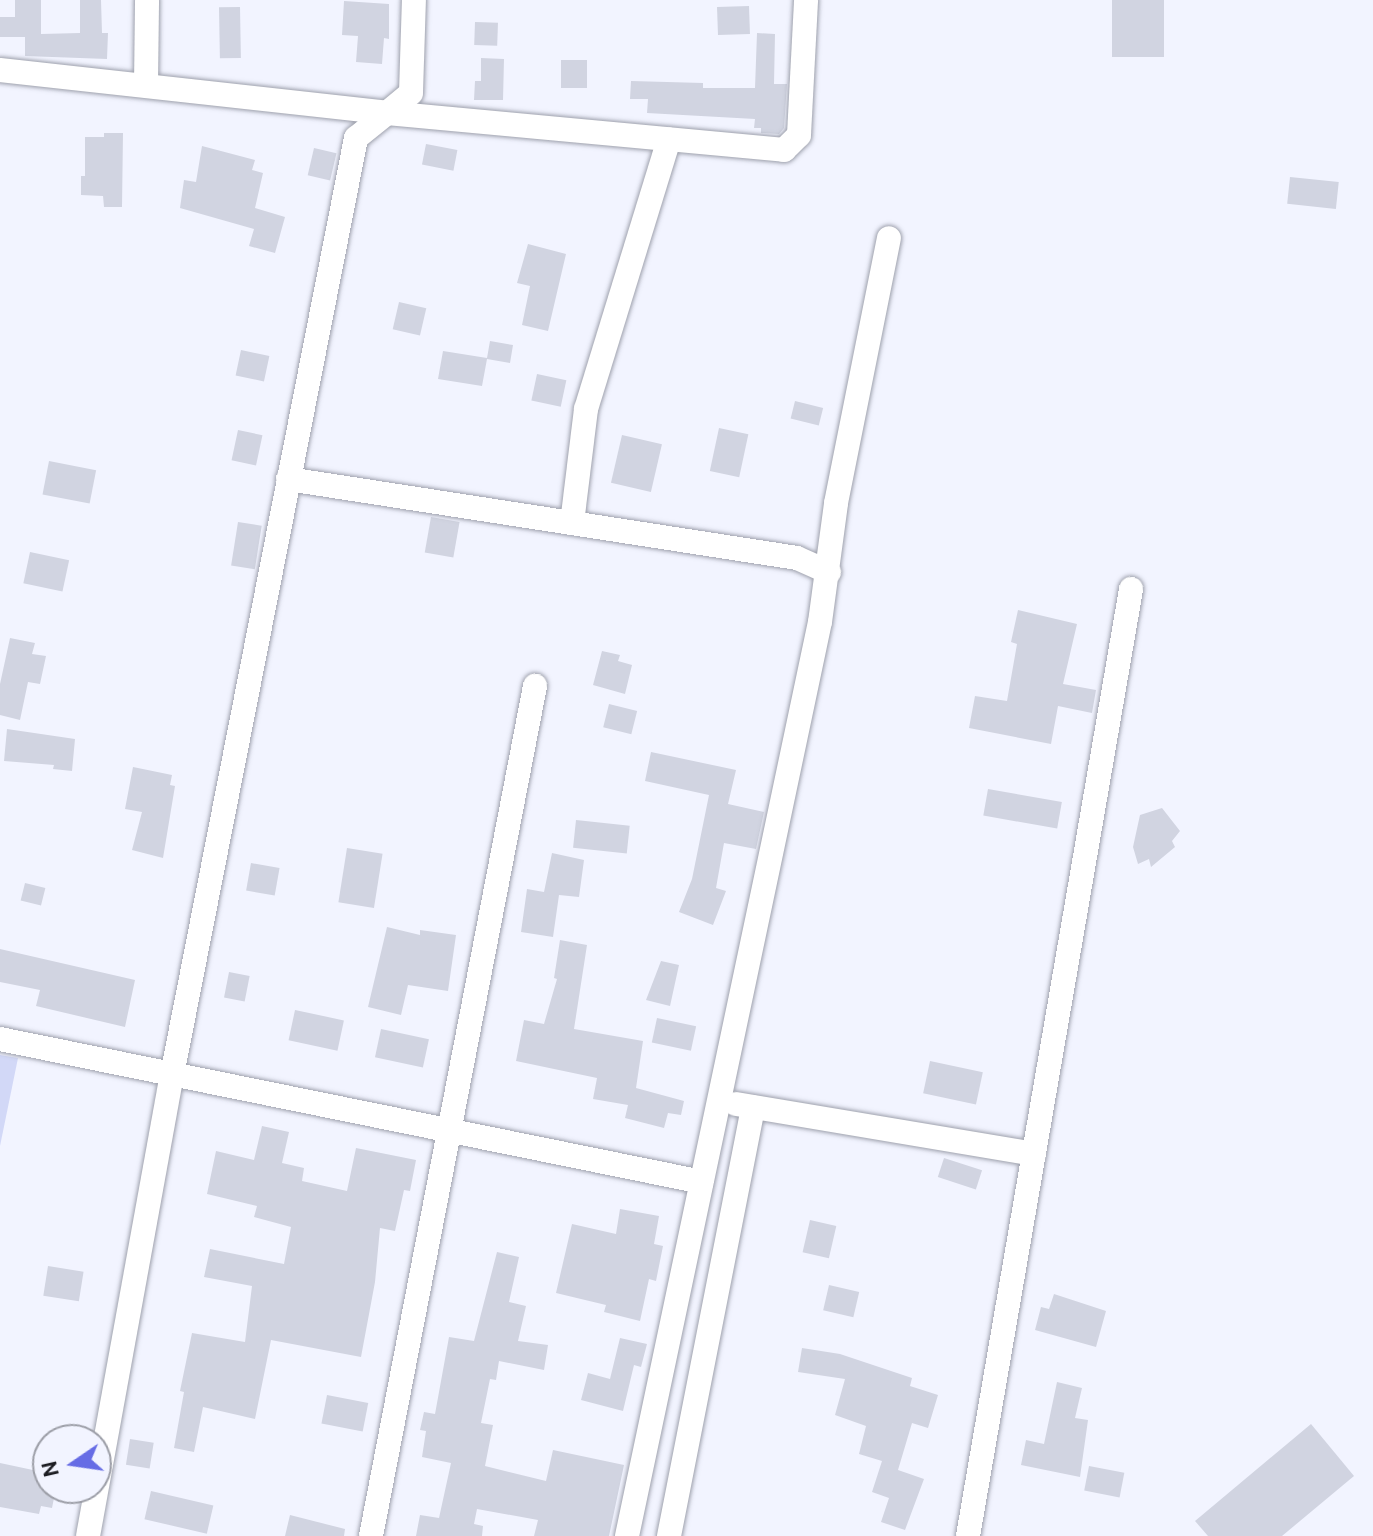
<!DOCTYPE html>
<style>
body{margin:0}
#map{position:relative;width:1373px;height:1536px;overflow:hidden;background:#f2f4ff;font-family:Cabin,sans-serif}
div>[style]{position:absolute}
.green>*{inset:0;background:#d2d8f7}
.building>*{inset:0;background:#d1d4e1;transform-origin:0 0}
.roads{filter:drop-shadow(0 0 2px #9ea1ad) drop-shadow(0 0 2px #9ea1ad)}
.minor>*{height:24px;margin:-12px;padding:0 12px;transform-origin:12px;border-radius:12px;background:#fff}
span{translate:-50% -50%;white-space:nowrap;text-align:center;line-height:1.15;-webkit-text-stroke:6px #f2f4ff;paint-order:stroke}
.north{position:absolute;left:32px;top:1424px;width:80px;height:80px;box-sizing:border-box;background:#f2f4ff;border:2px solid #9c9ea7;border-radius:50%;rotate:257deg;font-size:22px;font-weight:700;line-height:32px;text-align:center;color:#1c1d22}
.north::after{content:'';display:block;margin:auto;width:28px;height:36px;background:#666ce5;clip-path:polygon(50% 0,100% 100%,50% 72%,0 100%)}
</style>
<div id="map">
<div class="green">
<div style="clip-path:polygon(0 1055px,18px 1058px,0 1146px)"></div>
</div>
<div class="building">
<div style="clip-path:polygon(15px 0,41px 0,41px 34px,80px 33px,80px 0,101px 0,102px 33px,108px 33px,107px 59px,25px 56px,25px 37px,0 37px,0 17px,15px 17px)"></div>
<div style="left:1112px;top:0;width:52px;height:57px"></div>
<div style="clip-path:polygon(344px 1px,389px 4px,389px 39px,384px 38px,382px 64px,356px 62px,358px 36px,342px 35px)"></div>
<div style="left:749px;top:6px;width:28px;height:32px;rotate:88deg"></div>
<div style="left:240px;top:7px;width:51px;height:21px;rotate:89deg"></div>
<div style="left:475px;top:22px;width:23px;height:23px;rotate:2deg"></div>
<div style="clip-path:polygon(757px 33px,775px 34px,774px 84px,787px 84px,784px 128px,779px 134px,761px 133px,761px 128px,754px 128px,755px 119px,647px 113px,648px 99px,630px 99px,631px 81px,703px 83px,703px 88px,755px 88px)"></div>
<div style="clip-path:polygon(481px 58px,504px 59px,503px 100px,474px 100px,475px 81px,481px 81px)"></div>
<div style="left:561px;top:60px;width:26px;height:28px"></div>
<div style="clip-path:polygon(104px 133px,123px 133px,122px 207px,104px 207px,103px 196px,81px 195px,81px 176px,85px 176px,85px 137px,104px 137px)"></div>
<div style="left:426px;top:144px;width:32px;height:21px;rotate:11deg"></div>
<div style="clip-path:polygon(202px 146px,255px 160px,252px 170px,263px 173px,255px 208px,285px 217px,275px 253px,249px 246px,254px 229px,180px 208px,184px 180px,196px 182px)"></div>
<div style="left:314px;top:148px;width:23px;height:28px;rotate:13deg"></div>
<div style="left:1290px;top:177px;width:49px;height:27px;rotate:6deg"></div>
<div style="clip-path:polygon(528px 244px,566px 254px,548px 331px,522px 325px,530px 286px,517px 283px)"></div>
<div style="left:399px;top:302px;width:28px;height:28px;rotate:13deg"></div>
<div style="clip-path:polygon(490px 341px,513px 345px,510px 363px,487px 359px,482px 386px,438px 379px,443px 351px,487px 358px)"></div>
<div style="left:241px;top:350px;width:29px;height:26px;rotate:12deg"></div>
<div style="left:537px;top:374px;width:30px;height:27px;rotate:12deg"></div>
<div style="left:795px;top:401px;width:29px;height:18px;rotate:14deg"></div>
<div style="left:719px;top:428px;width:30px;height:44px;rotate:12deg"></div>
<div style="left:238px;top:430px;width:25px;height:31px;rotate:12deg"></div>
<div style="left:622px;top:435px;width:41px;height:49px;rotate:13deg"></div>
<div style="left:49px;top:461px;width:48px;height:34px;rotate:11deg"></div>
<div style="left:431px;top:517px;width:29px;height:36px;rotate:10deg"></div>
<div style="left:238px;top:522px;width:24px;height:44px;rotate:9deg"></div>
<div style="left:30px;top:552px;width:40px;height:32px;rotate:12deg"></div>
<div style="clip-path:polygon(1018px 610px,1077px 624px,1063px 684px,1096px 690px,1092px 713px,1058px 706px,1051px 744px,969px 728px,975px 696px,1007px 701px,1017px 644px,1011px 642px)"></div>
<div style="clip-path:polygon(10px 638px,35px 643px,32px 654px,46px 656px,40px 684px,28px 682px,20px 720px,0 715px,0 684px)"></div>
<div style="clip-path:polygon(602px 651px,620px 655px,618px 661px,632px 665px,625px 694px,593px 685px)"></div>
<div style="left:609px;top:704px;width:29px;height:24px;rotate:14deg"></div>
<div style="clip-path:polygon(7px 729px,75px 739px,72px 771px,53px 769px,54px 765px,4px 761px)"></div>
<div style="clip-path:polygon(651px 752px,736px 770px,728px 804px,764px 812px,756px 849px,724px 843px,716px 888px,726px 891px,713px 925px,679px 912px,692px 879px,709px 795px,645px 781px)"></div>
<div style="clip-path:polygon(133px 767px,172px 775px,170px 785px,175px 786px,163px 858px,132px 850px,142px 812px,125px 809px)"></div>
<div style="left:988px;top:789px;width:75px;height:27px;rotate:10deg"></div>
<div style="clip-path:polygon(1162px 808px,1180px 831px,1172px 841px,1175px 847px,1151px 867px,1149px 859px,1138px 864px,1133px 847px,1140px 815px)"></div>
<div style="left:576px;top:820px;width:54px;height:28px;rotate:6deg"></div>
<div style="left:347px;top:848px;width:36px;height:55px;rotate:9deg"></div>
<div style="clip-path:polygon(552px 853px,584px 860px,579px 897px,559px 895px,553px 937px,521px 932px,527px 889px,544px 892px)"></div>
<div style="left:251px;top:863px;width:29px;height:28px;rotate:10deg"></div>
<div style="left:25px;top:883px;width:21px;height:18px;rotate:14deg"></div>
<div style="clip-path:polygon(387px 927px,420px 935px,420px 930px,456px 935px,448px 991px,408px 985px,401px 1015px,368px 1007px)"></div>
<div style="clip-path:polygon(560px 940px,587px 945px,574px 1029px,643px 1041px,636px 1088px,684px 1101px,681px 1115px,668px 1113px,664px 1128px,625px 1118px,628px 1105px,593px 1099px,597px 1078px,516px 1061px,524px 1020px,544px 1024px,557px 979px,554px 978px)"></div>
<div style="clip-path:polygon(0 949px,135px 980px,125px 1027px,36px 1006px,40px 990px,0 982px)"></div>
<div style="clip-path:polygon(661px 961px,679px 965px,670px 1006px,646px 1000px)"></div>
<div style="left:229px;top:972px;width:21px;height:26px;rotate:11deg"></div>
<div style="left:295px;top:1010px;width:50px;height:31px;rotate:12deg"></div>
<div style="left:657px;top:1018px;width:40px;height:25px;rotate:12deg"></div>
<div style="left:381px;top:1029px;width:49px;height:29px;rotate:12deg"></div>
<div style="left:930px;top:1061px;width:54px;height:33px;rotate:12deg"></div>
<div style="clip-path:polygon(262px 1126px,289px 1132px,282px 1163px,304px 1168px,302px 1181px,347px 1191px,356px 1148px,416px 1160px,410px 1191px,404px 1190px,395px 1231px,380px 1228px,375px 1282px,361px 1357px,271px 1340px,255px 1419px,203px 1407px,194px 1452px,174px 1448px,184px 1392px,180px 1391px,192px 1333px,245px 1342px,252px 1286px,204px 1277px,210px 1249px,284px 1264px,291px 1227px,254px 1217px,257px 1206px,207px 1194px,216px 1151px,254px 1160px)"></div>
<div style="left:944px;top:1158px;width:40px;height:20px;rotate:18deg"></div>
<div style="clip-path:polygon(620px 1209px,659px 1216px,654px 1244px,663px 1246px,656px 1281px,649px 1279px,640px 1321px,604px 1312px,606px 1305px,556px 1293px,572px 1224px,616px 1234px)"></div>
<div style="left:810px;top:1220px;width:27px;height:33px;rotate:13deg"></div>
<div style="clip-path:polygon(497px 1252px,519px 1257px,509px 1302px,526px 1306px,518px 1341px,548px 1345px,544px 1370px,499px 1361px,496px 1380px,490px 1379px,481px 1423px,493px 1425px,485px 1466px,546px 1481px,553px 1450px,624px 1465px,609px 1536px,534px 1536px,538px 1520px,477px 1509px,474px 1524px,483px 1526px,482px 1536px,416px 1536px,420px 1515px,439px 1518px,451px 1463px,422px 1457px,426px 1431px,420px 1430px,424px 1412px,435px 1414px,449px 1337px,474px 1341px)"></div>
<div style="left:48px;top:1266px;width:36px;height:30px;rotate:9deg"></div>
<div style="left:829px;top:1285px;width:31px;height:26px;rotate:13deg"></div>
<div style="clip-path:polygon(1054px 1294px,1106px 1311px,1096px 1347px,1035px 1330px,1041px 1307px,1049px 1309px)"></div>
<div style="clip-path:polygon(620px 1338px,647px 1344px,641px 1367px,634px 1365px,623px 1411px,581px 1400px,588px 1373px,610px 1379px)"></div>
<div style="clip-path:polygon(802px 1348px,840px 1354px,912px 1378px,910px 1386px,938px 1395px,928px 1428px,912px 1423px,898px 1470px,924px 1479px,905px 1530px,881px 1522px,889px 1498px,872px 1492px,882px 1461px,859px 1454px,866px 1426px,835px 1415px,845px 1379px,798px 1372px)"></div>
<div style="clip-path:polygon(1057px 1382px,1082px 1388px,1075px 1418px,1088px 1420px,1080px 1477px,1021px 1465px,1026px 1440px,1044px 1444px)"></div>
<div style="left:327px;top:1395px;width:42px;height:29px;rotate:11deg"></div>
<div style="clip-path:polygon(1311px 1424px,1354px 1476px,1282px 1536px,1208px 1536px,1195px 1521px)"></div>
<div style="left:130px;top:1439px;width:24px;height:26px;rotate:9deg"></div>
<div style="clip-path:polygon(0 1463px,47px 1473px,43px 1488px,56px 1488px,52px 1508px,41px 1506px,39px 1514px,0 1507px)"></div>
<div style="left:1089px;top:1466px;width:36px;height:25px;rotate:11deg"></div>
<div style="left:151px;top:1491px;width:64px;height:29px;rotate:13deg"></div>
<div style="clip-path:polygon(290px 1515px,345px 1529px,344px 1536px,285px 1536px)"></div>
</div>
<div class="roads">
<div class="minor">
<div style="left:0;top:70px;width:389px;rotate:6.3deg"></div>
<div style="left:387px;top:113px;width:31px;rotate:-40deg"></div>
<div style="left:411px;top:93px;width:93px;rotate:-88.2deg"></div>
<div style="left:146px;top:85px;width:85px;rotate:-89.3deg"></div>
<div style="left:288px;top:479px;width:515px;rotate:8.82deg"></div>
<div style="left:797px;top:558px;width:35px;rotate:24deg"></div>
<div style="left:572px;top:523px;width:115px;rotate:-83deg"></div>
<div style="left:586px;top:409px;width:282px;rotate:-72.9deg"></div>
<div style="left:0;top:1039px;width:716px;rotate:11.51deg"></div>
<div style="left:736px;top:1104px;width:302px;rotate:9.5deg"></div>
<div style="left:88px;top:1536px;width:469px;rotate:-79.7deg"></div>
<div style="left:172px;top:1075px;width:955px;rotate:-78.89deg"></div>
<div style="left:356px;top:138px;width:40px;rotate:-39deg"></div>
<div style="left:387px;top:113px;width:399px;rotate:5.3deg"></div>
<div style="left:784px;top:150px;width:21px;rotate:-45deg"></div>
<div style="left:799px;top:135px;width:135px;rotate:-87deg"></div>
<div style="left:371px;top:1536px;width:866px;rotate:-79.08deg"></div>
<div style="left:627px;top:1536px;width:934px;rotate:-78.08deg"></div>
<div style="left:820px;top:622px;width:120px;rotate:-82.3deg"></div>
<div style="left:836px;top:503px;width:270px;rotate:-78.7deg"></div>
<div style="left:669px;top:1536px;width:437px;rotate:-78.9deg"></div>
<div style="left:968px;top:1536px;width:961px;rotate:-80.23deg"></div>
</div>
</div>
<div class="north">N</div>
</div>
